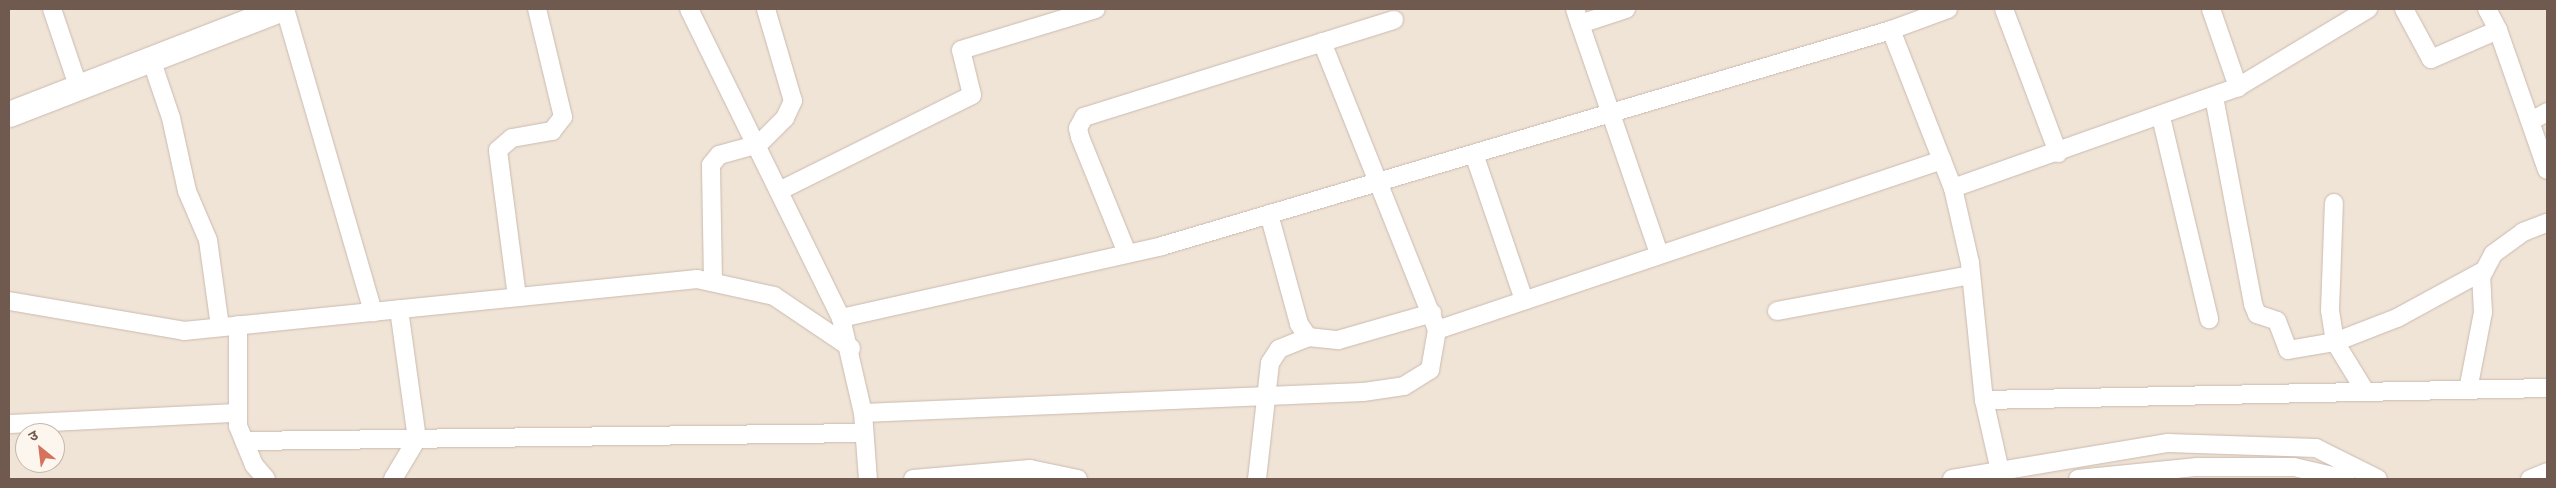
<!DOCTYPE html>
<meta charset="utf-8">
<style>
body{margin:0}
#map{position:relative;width:2556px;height:488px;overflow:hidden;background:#faf2e8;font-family:"DM Sans","Noto Sans Devanagari",sans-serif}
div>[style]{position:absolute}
.residential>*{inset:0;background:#f0e4d7}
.roads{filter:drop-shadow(0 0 1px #cabaaf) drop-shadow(0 0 1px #cabaaf)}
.minor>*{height:18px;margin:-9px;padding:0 9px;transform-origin:9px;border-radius:9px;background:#fff}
.secondary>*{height:25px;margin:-12.5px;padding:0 12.5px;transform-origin:12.5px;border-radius:12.5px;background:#fff}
span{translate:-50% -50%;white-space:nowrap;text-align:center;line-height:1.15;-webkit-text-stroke:4.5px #fdf6ee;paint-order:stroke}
.frame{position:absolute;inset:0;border:10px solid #705a4f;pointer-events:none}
.north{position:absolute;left:15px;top:423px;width:50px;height:50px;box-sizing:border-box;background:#fdf6ee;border:1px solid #c5b8ae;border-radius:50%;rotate:331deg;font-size:14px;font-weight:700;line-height:20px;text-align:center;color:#705a4f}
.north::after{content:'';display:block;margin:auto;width:18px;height:22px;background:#d4725c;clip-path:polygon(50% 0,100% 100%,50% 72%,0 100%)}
</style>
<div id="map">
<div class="residential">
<div style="clip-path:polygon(evenodd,9px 9px,2547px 9px,2547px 479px,9px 479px,9px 9px,25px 433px,55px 433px,55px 463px,25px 463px,25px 433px)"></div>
</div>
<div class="roads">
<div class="minor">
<div style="left:52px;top:9px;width:81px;rotate:71.3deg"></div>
<div style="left:285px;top:9px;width:316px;rotate:73.8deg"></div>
<div style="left:689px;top:9px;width:344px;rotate:63.8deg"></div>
<div style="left:841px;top:318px;width:98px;rotate:77deg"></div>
<div style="left:863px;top:413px;width:66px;rotate:85.7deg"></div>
<div style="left:1575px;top:9px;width:16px;rotate:72deg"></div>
<div style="left:1626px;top:9px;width:48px;rotate:161.9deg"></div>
<div style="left:1580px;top:24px;width:242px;rotate:71deg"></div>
<div style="left:2004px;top:9px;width:154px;rotate:69.4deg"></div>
<div style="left:2211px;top:9px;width:83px;rotate:70.9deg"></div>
<div style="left:2404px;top:9px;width:57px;rotate:61.6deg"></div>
<div style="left:2431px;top:59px;width:73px;rotate:-23.4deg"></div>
<div style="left:2487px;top:9px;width:24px;rotate:62deg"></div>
<div style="left:2498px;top:30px;width:148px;rotate:70.7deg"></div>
<div style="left:1891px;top:30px;width:170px;rotate:68.6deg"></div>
<div style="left:1953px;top:188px;width:302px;rotate:-19.5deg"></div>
<div style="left:2238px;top:87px;width:152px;rotate:-31deg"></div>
<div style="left:1322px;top:42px;width:310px;rotate:68.2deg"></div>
<div style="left:1437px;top:330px;width:533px;rotate:-18.6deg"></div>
<div style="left:151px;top:59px;width:62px;rotate:71.3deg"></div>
<div style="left:171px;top:118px;width:75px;rotate:77.6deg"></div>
<div style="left:187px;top:191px;width:53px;rotate:66.8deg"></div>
<div style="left:208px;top:240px;width:88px;rotate:82.1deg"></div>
<div style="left:2214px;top:97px;width:211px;rotate:79.3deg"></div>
<div style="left:2253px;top:304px;width:11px;rotate:68deg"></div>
<div style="left:2257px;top:314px;width:21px;rotate:19deg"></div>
<div style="left:2277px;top:321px;width:31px;rotate:69deg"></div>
<div style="left:2288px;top:350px;width:48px;rotate:-9.7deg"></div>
<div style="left:2335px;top:342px;width:32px;rotate:-99deg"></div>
<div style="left:2330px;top:310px;width:107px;rotate:-87.9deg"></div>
<div style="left:2161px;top:117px;width:208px;rotate:76.6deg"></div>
<div style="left:2531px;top:121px;width:18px;rotate:-29deg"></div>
<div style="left:1474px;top:154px;width:154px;rotate:71.1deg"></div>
<div style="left:1953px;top:188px;width:77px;rotate:77.2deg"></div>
<div style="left:1970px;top:263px;width:138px;rotate:84.2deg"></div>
<div style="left:1984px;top:400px;width:73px;rotate:77.3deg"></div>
<div style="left:781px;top:190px;width:213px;rotate:-26.4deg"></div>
<div style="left:972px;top:95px;width:46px;rotate:-103.7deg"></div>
<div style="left:961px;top:50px;width:141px;rotate:-16.9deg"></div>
<div style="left:1269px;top:214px;width:114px;rotate:74.7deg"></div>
<div style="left:1299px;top:324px;width:16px;rotate:55deg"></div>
<div style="left:1308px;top:337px;width:30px;rotate:6deg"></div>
<div style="left:1338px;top:340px;width:98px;rotate:-16deg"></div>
<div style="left:1127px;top:253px;width:125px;rotate:-112.1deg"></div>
<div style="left:1080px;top:137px;width:9px;rotate:-103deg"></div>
<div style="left:1078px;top:128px;width:13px;rotate:-61deg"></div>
<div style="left:1084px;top:117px;width:325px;rotate:-17.4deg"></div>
<div style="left:713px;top:282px;width:117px;rotate:-91deg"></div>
<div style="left:711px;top:165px;width:13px;rotate:-51deg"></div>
<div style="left:719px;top:155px;width:41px;rotate:-15.4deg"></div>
<div style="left:759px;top:144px;width:37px;rotate:-45deg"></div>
<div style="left:785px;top:118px;width:19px;rotate:-65deg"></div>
<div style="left:793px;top:101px;width:96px;rotate:-106.4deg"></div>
<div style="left:517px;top:297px;width:148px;rotate:-97.4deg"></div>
<div style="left:498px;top:150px;width:18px;rotate:-41deg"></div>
<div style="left:512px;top:138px;width:41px;rotate:-9.9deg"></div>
<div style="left:552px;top:131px;width:18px;rotate:-52deg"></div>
<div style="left:563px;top:117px;width:111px;rotate:-103.5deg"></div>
<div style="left:9px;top:301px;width:178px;rotate:9.7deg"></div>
<div style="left:184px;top:331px;width:516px;rotate:-5.79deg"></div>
<div style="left:697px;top:279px;width:79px;rotate:12.4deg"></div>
<div style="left:774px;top:296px;width:93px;rotate:34deg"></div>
<div style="left:1777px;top:311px;width:197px;rotate:-10.5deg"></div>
<div style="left:841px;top:318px;width:329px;rotate:-12.6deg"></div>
<div style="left:1162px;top:246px;width:760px;rotate:-16.5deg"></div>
<div style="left:1891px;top:30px;width:61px;rotate:-20.2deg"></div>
<div style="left:238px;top:325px;width:101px;rotate:90deg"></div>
<div style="left:238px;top:426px;width:42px;rotate:67.7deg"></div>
<div style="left:254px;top:465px;width:18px;rotate:49deg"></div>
<div style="left:2468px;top:390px;width:79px;rotate:-79.1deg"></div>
<div style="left:2483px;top:312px;width:35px;rotate:-93deg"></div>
<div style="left:2481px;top:277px;width:26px;rotate:-62deg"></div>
<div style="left:2493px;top:254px;width:37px;rotate:-36deg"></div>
<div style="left:2523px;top:232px;width:26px;rotate:-21deg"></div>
<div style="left:2365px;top:391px;width:57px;rotate:-121.5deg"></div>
<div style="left:2335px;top:342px;width:66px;rotate:-21.2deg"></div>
<div style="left:2397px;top:318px;width:100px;rotate:-28.6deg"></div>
<div style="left:1984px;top:400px;width:563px;rotate:-1.22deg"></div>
<div style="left:863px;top:413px;width:500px;rotate:-2.41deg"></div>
<div style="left:1363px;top:392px;width:41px;rotate:-8.3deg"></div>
<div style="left:1404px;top:386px;width:31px;rotate:-32deg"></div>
<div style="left:1430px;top:370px;width:41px;rotate:-80.1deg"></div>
<div style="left:9px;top:424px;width:229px;rotate:-2.8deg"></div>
<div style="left:244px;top:441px;width:618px;rotate:-0.74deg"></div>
<div style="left:393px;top:479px;width:47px;rotate:-59deg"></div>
<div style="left:417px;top:439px;width:131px;rotate:-97.9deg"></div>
<div style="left:913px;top:479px;width:117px;rotate:-4.9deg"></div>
<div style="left:1030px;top:469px;width:49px;rotate:11.8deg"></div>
<div style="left:1257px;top:479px;width:117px;rotate:-83.6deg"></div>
<div style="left:1270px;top:363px;width:17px;rotate:-57deg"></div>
<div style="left:1279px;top:349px;width:31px;rotate:-22deg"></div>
<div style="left:1952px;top:479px;width:219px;rotate:-9.5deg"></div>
<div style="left:2168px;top:443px;width:148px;rotate:1.9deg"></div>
<div style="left:2316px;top:448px;width:69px;rotate:26.6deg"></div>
<div style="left:2078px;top:479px;width:120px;rotate:-5.8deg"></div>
<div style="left:2197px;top:467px;width:97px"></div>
<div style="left:2294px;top:467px;width:53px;rotate:13deg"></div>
<div style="left:2530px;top:479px;width:18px;rotate:-22deg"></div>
</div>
<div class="secondary">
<div style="left:9px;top:114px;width:291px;rotate:-21.2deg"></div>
</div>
</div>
<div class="frame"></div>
<div class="north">उ</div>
</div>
